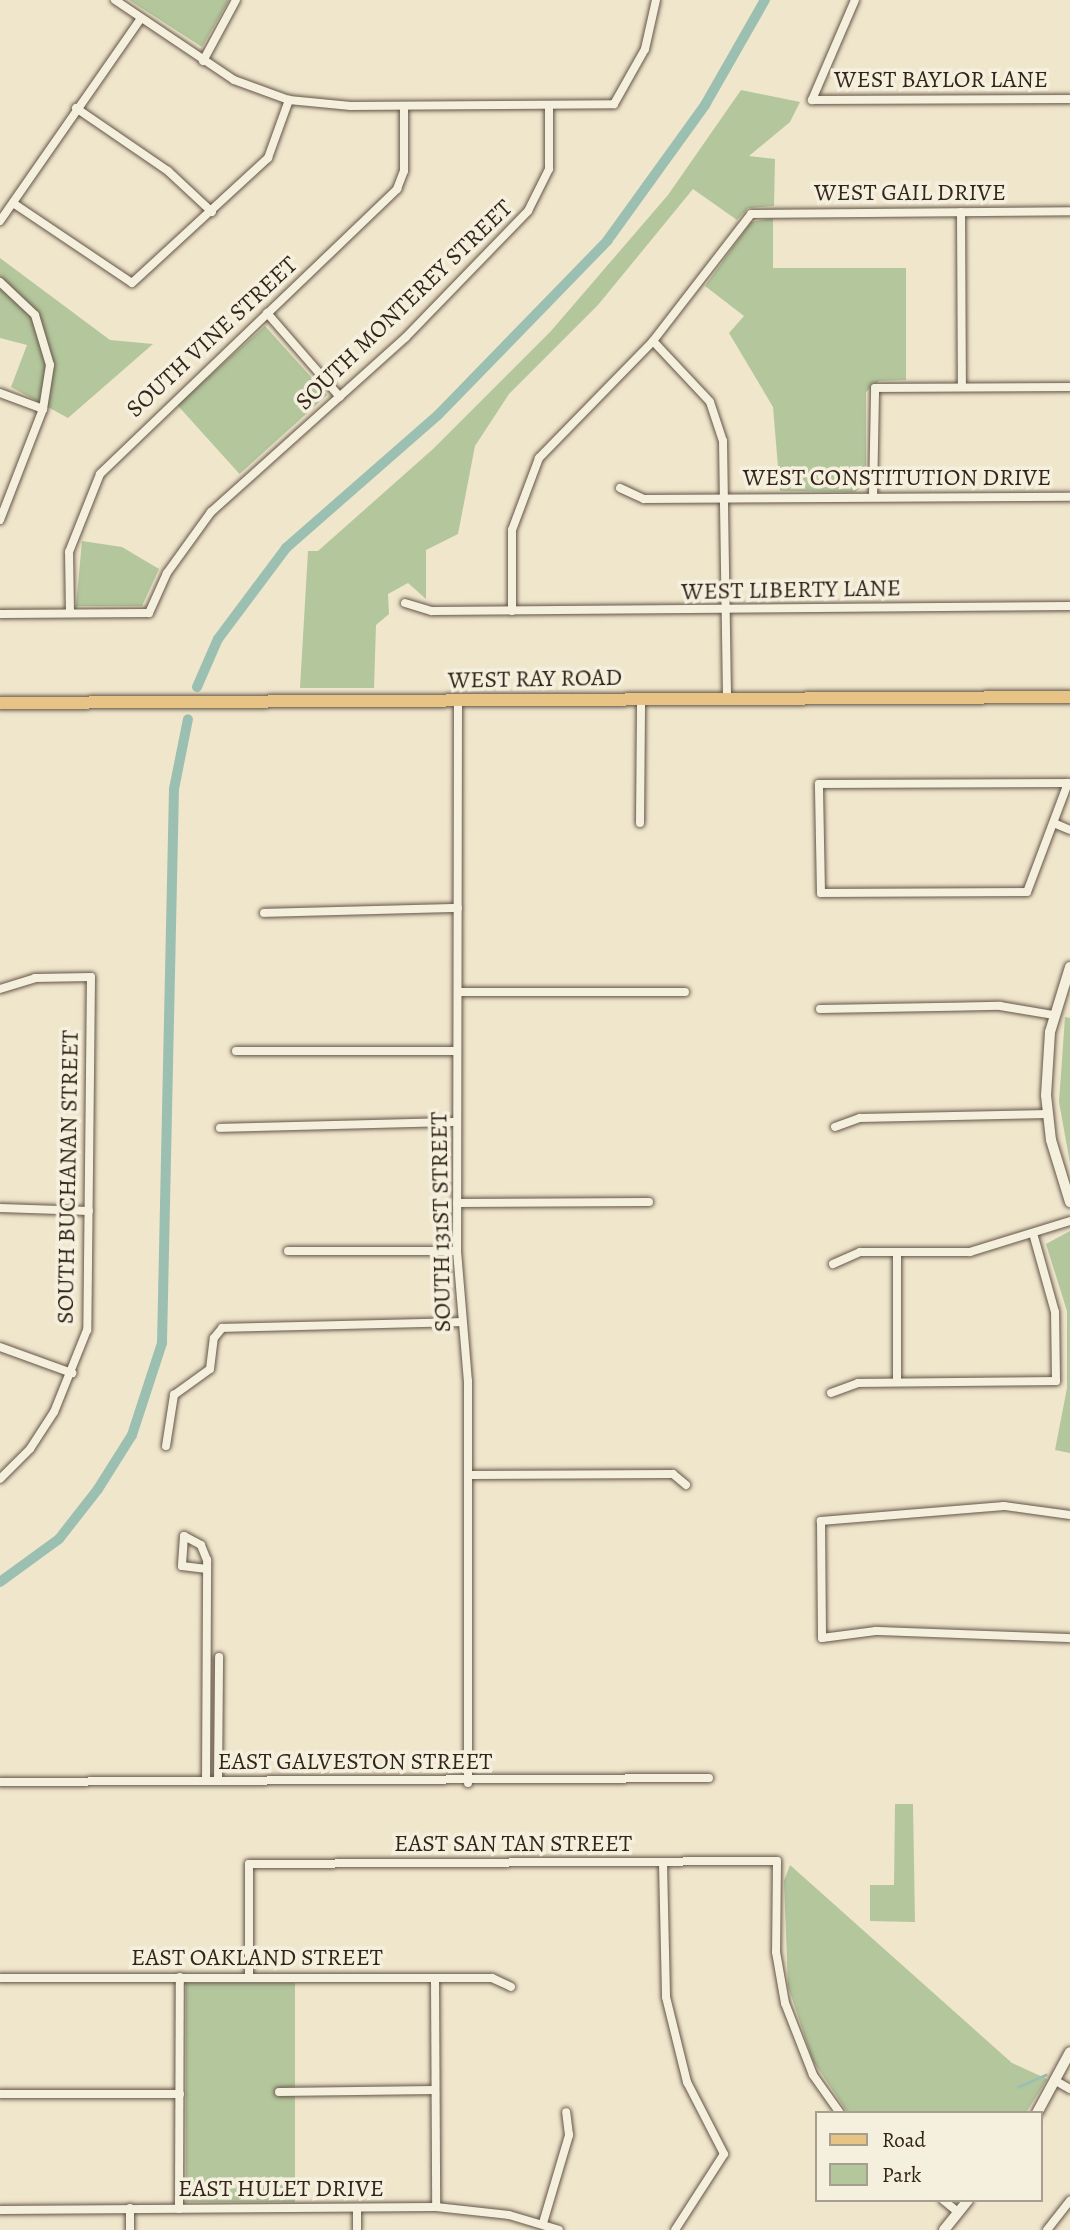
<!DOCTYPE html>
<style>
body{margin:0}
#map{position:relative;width:1070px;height:2230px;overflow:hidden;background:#f0e6cc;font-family:Alegreya,serif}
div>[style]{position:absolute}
.green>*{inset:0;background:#b4c69c;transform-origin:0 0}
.stream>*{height:2.5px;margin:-1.25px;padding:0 1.25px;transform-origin:1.25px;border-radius:1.25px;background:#9bc0b2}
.canal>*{height:10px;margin:-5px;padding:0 5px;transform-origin:5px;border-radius:5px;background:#9bc0b2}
.roads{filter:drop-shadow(0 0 2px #635547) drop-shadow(0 0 2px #635547)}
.minor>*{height:8px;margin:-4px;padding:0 4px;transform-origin:4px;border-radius:4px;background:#f5efde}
.tertiary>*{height:10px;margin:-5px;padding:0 5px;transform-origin:5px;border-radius:5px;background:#f5efde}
.primary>*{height:12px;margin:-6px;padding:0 6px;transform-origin:6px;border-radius:6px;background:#e8c386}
span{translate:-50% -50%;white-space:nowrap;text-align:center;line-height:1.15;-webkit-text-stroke:7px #f5efde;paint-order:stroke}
.street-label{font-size:24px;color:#34251b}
.legend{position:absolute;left:815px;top:2111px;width:228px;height:91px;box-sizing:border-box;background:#f5efde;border:2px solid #a89e90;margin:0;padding:9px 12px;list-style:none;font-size:21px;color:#34251b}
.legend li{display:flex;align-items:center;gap:14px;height:35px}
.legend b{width:35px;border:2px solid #a89e90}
</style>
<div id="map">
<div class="green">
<div style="clip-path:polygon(129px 0,229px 0,202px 47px)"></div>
<div style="clip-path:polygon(741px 90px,800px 102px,790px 122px,749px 156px,775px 159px,774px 206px,748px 208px,737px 220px,693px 189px,598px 305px,509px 394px,475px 446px,458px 534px,426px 550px,426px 599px,408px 583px,388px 594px,389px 614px,376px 625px,374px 688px,300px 688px,308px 551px,318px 551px,433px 449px,551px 331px,668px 195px)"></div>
<div style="clip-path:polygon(773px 218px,773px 268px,906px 268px,906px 380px,879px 381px,866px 392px,866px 483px,855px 492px,780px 491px,773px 407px,729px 333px,744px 316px,705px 286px,751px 222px)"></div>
<div style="clip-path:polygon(0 258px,110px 340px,153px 344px,68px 418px,11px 387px,27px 345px,0 338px)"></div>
<div style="left:265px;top:326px;width:93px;height:118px;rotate:48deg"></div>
<div style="clip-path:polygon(82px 541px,122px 547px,159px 569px,142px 606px,76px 606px)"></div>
<div style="clip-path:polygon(1065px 1017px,1070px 1018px,1070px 1163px,1059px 1102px)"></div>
<div style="clip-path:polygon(1070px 1231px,1070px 1453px,1055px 1450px,1067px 1388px,1067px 1311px,1046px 1244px)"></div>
<div style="clip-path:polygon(895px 1804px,913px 1804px,915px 1922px,870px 1921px,870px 1885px,894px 1885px)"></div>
<div style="clip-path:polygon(790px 1865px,1012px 2063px,1047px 2079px,1026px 2113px,848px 2113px,813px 2061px,788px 1986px,784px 1881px)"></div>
<div style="left:186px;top:1983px;width:109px;height:219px"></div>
</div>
<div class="stream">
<div style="left:1018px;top:2087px;width:30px;rotate:-24deg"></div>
</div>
<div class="canal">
<div style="left:197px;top:687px;width:52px;rotate:-66.4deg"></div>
<div style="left:218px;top:639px;width:114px;rotate:-53.2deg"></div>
<div style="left:286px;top:548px;width:202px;rotate:-41.2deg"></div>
<div style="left:438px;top:415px;width:243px;rotate:-45.8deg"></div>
<div style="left:607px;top:241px;width:168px;rotate:-54.2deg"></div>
<div style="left:705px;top:105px;width:121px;rotate:-60.3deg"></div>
<div style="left:0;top:1582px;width:73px;rotate:-36.1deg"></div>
<div style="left:59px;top:1539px;width:63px;rotate:-52deg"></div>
<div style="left:98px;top:1489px;width:64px;rotate:-57.8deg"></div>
<div style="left:132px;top:1435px;width:97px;rotate:-71.9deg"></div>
<div style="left:162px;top:1343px;width:554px;rotate:-88.76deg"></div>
<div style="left:174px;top:789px;width:71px;rotate:-78.7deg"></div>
</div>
<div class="roads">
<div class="minor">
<div style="left:115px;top:0;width:143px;rotate:33.9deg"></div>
<div style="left:234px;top:80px;width:59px;rotate:20deg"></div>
<div style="left:289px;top:100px;width:62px;rotate:5.5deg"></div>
<div style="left:351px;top:106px;width:263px;rotate:-0.4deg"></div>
<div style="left:614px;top:104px;width:63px;rotate:-60.6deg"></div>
<div style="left:645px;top:49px;width:50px;rotate:-77.3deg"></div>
<div style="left:855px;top:0;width:109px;rotate:113.3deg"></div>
<div style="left:812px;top:100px;width:258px;rotate:-0.2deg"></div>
<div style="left:203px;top:61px;width:69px;rotate:-61.6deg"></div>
<div style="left:76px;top:108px;width:112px;rotate:34.4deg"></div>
<div style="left:168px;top:171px;width:60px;rotate:43deg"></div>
<div style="left:13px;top:203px;width:143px;rotate:33.9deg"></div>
<div style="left:132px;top:283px;width:185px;rotate:-42.6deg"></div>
<div style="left:268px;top:158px;width:62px;rotate:-70.1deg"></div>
<div style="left:961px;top:212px;width:175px;rotate:89.7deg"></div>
<div style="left:0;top:221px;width:247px;rotate:-55.2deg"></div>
<div style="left:0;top:282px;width:48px;rotate:43.3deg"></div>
<div style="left:35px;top:315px;width:52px;rotate:73.3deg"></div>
<div style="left:50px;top:365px;width:45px;rotate:99deg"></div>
<div style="left:43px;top:409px;width:119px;rotate:111.2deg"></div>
<div style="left:267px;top:313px;width:111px;rotate:49deg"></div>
<div style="left:653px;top:341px;width:83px;rotate:46.9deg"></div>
<div style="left:710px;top:402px;width:41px;rotate:71.6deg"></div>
<div style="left:723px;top:441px;width:258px;rotate:89.1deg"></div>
<div style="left:0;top:393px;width:46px;rotate:20.4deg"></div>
<div style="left:620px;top:488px;width:26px;rotate:25deg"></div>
<div style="left:644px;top:499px;width:426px;rotate:-0.3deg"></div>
<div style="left:873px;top:497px;width:109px;rotate:-88.9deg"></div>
<div style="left:875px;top:388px;width:195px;rotate:-0.3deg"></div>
<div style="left:405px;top:603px;width:28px;rotate:17deg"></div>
<div style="left:432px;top:611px;width:638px;rotate:-0.45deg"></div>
<div style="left:512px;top:611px;width:81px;rotate:-90deg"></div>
<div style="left:512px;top:530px;width:77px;rotate:-69.4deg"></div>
<div style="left:539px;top:458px;width:163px;rotate:-45.7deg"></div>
<div style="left:653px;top:341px;width:160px;rotate:-52.3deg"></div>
<div style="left:751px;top:214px;width:319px;rotate:-0.5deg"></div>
<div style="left:70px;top:613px;width:61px;rotate:-90.9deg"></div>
<div style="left:69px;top:552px;width:84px;rotate:-68.3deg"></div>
<div style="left:100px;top:474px;width:412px;rotate:-43.8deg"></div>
<div style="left:397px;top:189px;width:19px;rotate:-69deg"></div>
<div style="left:404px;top:171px;width:65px;rotate:-90deg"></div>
<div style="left:0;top:614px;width:149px;rotate:-0.4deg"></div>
<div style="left:149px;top:613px;width:44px;rotate:-65.8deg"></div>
<div style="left:167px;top:573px;width:75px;rotate:-54.2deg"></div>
<div style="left:211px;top:512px;width:261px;rotate:-41.9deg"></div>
<div style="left:405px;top:338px;width:177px;rotate:-45.9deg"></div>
<div style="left:528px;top:211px;width:47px;rotate:-63.4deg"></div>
<div style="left:549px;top:169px;width:64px;rotate:-90deg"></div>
<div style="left:458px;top:701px;width:550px;rotate:90.1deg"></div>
<div style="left:457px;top:1251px;width:130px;rotate:85.2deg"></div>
<div style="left:468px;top:1381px;width:402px;rotate:90deg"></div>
<div style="left:1068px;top:783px;width:116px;rotate:110.6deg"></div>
<div style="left:1027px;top:892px;width:206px;rotate:179.7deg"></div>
<div style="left:821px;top:893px;width:109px;rotate:-91.1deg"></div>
<div style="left:819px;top:784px;width:249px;rotate:-0.2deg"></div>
<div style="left:640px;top:823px;width:124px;rotate:-89.5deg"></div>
<div style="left:1056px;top:824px;width:15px;rotate:23deg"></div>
<div style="left:264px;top:913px;width:194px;rotate:-1.5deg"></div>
<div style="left:0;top:989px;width:37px;rotate:-17deg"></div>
<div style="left:35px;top:978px;width:56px;rotate:-1deg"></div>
<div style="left:91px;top:977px;width:353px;rotate:90.6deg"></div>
<div style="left:87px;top:1330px;width:88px;rotate:111.9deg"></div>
<div style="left:54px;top:1412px;width:44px;rotate:123deg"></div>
<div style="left:30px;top:1449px;width:42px;rotate:135deg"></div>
<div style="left:458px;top:992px;width:227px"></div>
<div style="left:820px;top:1009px;width:180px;rotate:-1deg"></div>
<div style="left:1000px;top:1006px;width:55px;rotate:9.5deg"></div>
<div style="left:236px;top:1051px;width:221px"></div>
<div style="left:835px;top:1127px;width:27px;rotate:-20deg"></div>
<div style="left:860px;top:1118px;width:188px;rotate:-1.2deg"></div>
<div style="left:220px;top:1128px;width:237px;rotate:-1.5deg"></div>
<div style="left:457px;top:1203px;width:192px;rotate:-0.3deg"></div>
<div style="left:0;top:1208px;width:89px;rotate:1.9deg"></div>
<div style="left:288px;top:1251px;width:169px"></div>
<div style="left:897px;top:1253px;width:128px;rotate:90deg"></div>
<div style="left:833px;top:1264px;width:30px;rotate:-24deg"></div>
<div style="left:860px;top:1252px;width:110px"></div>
<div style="left:970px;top:1252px;width:105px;rotate:-17.2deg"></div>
<div style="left:0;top:1347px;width:77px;rotate:19.9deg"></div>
<div style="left:831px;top:1393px;width:29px;rotate:-20deg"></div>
<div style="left:858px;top:1383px;width:198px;rotate:-0.6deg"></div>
<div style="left:1056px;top:1381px;width:69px;rotate:-90.8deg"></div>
<div style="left:1055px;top:1312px;width:78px;rotate:-105.6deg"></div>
<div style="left:166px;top:1446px;width:52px;rotate:-81.1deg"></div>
<div style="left:174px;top:1395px;width:44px;rotate:-35.8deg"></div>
<div style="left:210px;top:1369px;width:31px;rotate:-83deg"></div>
<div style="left:214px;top:1338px;width:13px;rotate:-51deg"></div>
<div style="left:222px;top:1328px;width:238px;rotate:-1.4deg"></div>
<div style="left:470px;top:1475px;width:203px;rotate:-0.3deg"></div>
<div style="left:673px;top:1474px;width:17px;rotate:40deg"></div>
<div style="left:1070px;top:1515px;width:67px;rotate:-172.2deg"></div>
<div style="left:1004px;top:1506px;width:184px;rotate:175.3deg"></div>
<div style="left:821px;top:1521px;width:117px;rotate:89.5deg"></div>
<div style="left:822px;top:1638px;width:54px;rotate:-7.4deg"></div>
<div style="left:876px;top:1631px;width:194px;rotate:2.1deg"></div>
<div style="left:206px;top:1781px;width:221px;rotate:-89.7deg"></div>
<div style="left:207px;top:1560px;width:16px;rotate:-112deg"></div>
<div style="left:201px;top:1545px;width:19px;rotate:-152deg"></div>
<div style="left:184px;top:1536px;width:30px;rotate:94deg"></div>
<div style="left:182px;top:1566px;width:25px;rotate:7deg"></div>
<div style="left:218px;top:1781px;width:124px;rotate:-89.5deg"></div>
<div style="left:0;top:1782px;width:709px;rotate:-0.32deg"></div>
<div style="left:663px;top:1863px;width:134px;rotate:88.7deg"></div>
<div style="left:666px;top:1997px;width:88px;rotate:76.1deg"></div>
<div style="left:687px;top:2082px;width:81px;rotate:62.8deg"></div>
<div style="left:724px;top:2154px;width:90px;rotate:122.8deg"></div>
<div style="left:249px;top:1976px;width:112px;rotate:-90deg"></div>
<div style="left:249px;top:1864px;width:528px;rotate:-0.33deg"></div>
<div style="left:777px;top:1861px;width:91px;rotate:90.6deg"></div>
<div style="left:776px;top:1952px;width:52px;rotate:80deg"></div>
<div style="left:785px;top:2003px;width:77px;rotate:68.7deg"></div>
<div style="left:813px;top:2075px;width:47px;rotate:54.6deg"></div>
<div style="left:0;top:1978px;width:492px"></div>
<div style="left:492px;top:1978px;width:21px;rotate:25deg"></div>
<div style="left:435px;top:1978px;width:229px;rotate:89.7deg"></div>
<div style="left:1056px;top:2081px;width:16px;rotate:30deg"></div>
<div style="left:279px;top:2092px;width:156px;rotate:-0.7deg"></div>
<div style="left:0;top:2094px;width:180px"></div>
<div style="left:943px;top:2200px;width:19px;rotate:39deg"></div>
<div style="left:357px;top:2208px;width:22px;rotate:90deg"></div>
<div style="left:179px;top:2209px;width:232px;rotate:-89.8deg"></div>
<div style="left:0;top:2210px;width:436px;rotate:-0.4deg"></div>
<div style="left:436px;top:2207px;width:73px;rotate:6.3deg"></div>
<div style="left:509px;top:2215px;width:52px;rotate:16.7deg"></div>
<div style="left:543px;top:2223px;width:92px;rotate:-73.5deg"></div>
<div style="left:569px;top:2135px;width:23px;rotate:-97deg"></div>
<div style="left:130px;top:2230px;width:22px;rotate:-90deg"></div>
<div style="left:1047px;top:2230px;width:37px;rotate:-52deg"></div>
</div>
<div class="tertiary">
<div style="left:1070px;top:967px;width:68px;rotate:107.1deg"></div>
<div style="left:1050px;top:1032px;width:63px;rotate:93.6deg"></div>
<div style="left:1046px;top:1095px;width:45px;rotate:83.7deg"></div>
<div style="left:1051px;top:1140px;width:65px;rotate:73deg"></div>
<div style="left:1037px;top:2113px;width:69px;rotate:-61.6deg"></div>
<div style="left:944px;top:2230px;width:38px;rotate:-51deg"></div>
</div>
<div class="primary">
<div style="left:0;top:703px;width:1070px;rotate:-0.32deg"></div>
</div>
</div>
<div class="street-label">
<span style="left:941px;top:80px">WEST BAYLOR LANE</span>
<span style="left:910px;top:193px">WEST GAIL DRIVE</span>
<span style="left:404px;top:305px;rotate:-44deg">SOUTH MONTEREY STREET</span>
<span style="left:212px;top:337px;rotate:-43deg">SOUTH VINE STREET</span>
<span style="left:897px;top:478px">WEST CONSTITUTION DRIVE</span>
<span style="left:791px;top:590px;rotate:-1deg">WEST LIBERTY LANE</span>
<span style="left:535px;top:679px;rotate:-1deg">WEST RAY ROAD</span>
<span style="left:68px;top:1177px;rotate:-89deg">SOUTH BUCHANAN STREET</span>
<span style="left:441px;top:1222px;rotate:-91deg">SOUTH 131ST STREET</span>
<span style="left:355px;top:1762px">EAST GALVESTON STREET</span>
<span style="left:513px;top:1844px">EAST SAN TAN STREET</span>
<span style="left:257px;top:1958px">EAST OAKLAND STREET</span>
<span style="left:281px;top:2189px">EAST HULET DRIVE</span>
</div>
<ul class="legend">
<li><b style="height:9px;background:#e8c386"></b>Road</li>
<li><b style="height:19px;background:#b4c69c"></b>Park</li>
</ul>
</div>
